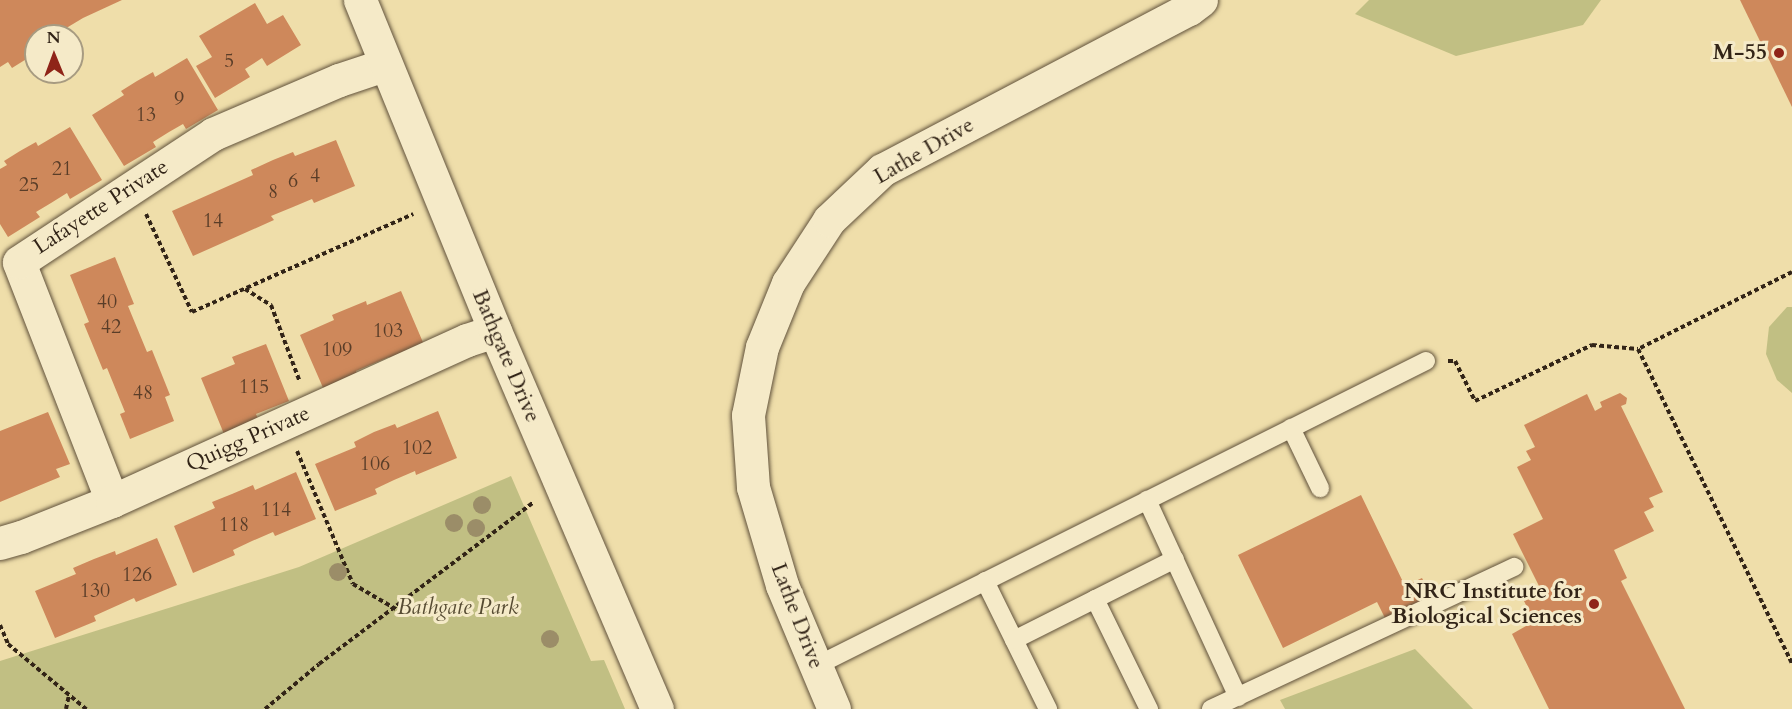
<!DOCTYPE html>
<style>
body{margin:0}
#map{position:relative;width:1792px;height:709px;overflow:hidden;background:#efdeaa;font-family:Cardo,serif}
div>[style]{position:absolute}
.green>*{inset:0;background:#c1bf83}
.building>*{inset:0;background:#ce885b}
.path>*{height:4px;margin-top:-2px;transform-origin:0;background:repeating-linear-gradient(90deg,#322417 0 4.5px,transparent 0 7.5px)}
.roads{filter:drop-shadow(0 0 2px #61523c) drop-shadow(0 0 2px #61523c)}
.service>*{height:18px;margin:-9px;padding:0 9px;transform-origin:9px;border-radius:9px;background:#f5eac8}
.minor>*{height:33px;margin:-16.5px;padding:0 16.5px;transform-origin:16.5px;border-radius:16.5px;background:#f5eac8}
.tertiary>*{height:33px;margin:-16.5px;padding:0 16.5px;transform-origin:16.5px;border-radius:16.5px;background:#f5eac8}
.trees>*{width:18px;height:18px;margin:-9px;border-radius:50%;background:#9b8d68}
.dots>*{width:16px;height:16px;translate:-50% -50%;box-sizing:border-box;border:3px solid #f5eac8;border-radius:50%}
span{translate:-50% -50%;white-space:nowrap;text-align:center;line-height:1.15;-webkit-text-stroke:6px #f5eac8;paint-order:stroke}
.number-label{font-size:20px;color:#593d28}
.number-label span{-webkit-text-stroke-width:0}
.poi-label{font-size:22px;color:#322417;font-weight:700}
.right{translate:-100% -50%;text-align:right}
.street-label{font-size:22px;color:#322417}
.park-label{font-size:22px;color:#564b32;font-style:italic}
.north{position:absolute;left:24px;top:24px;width:60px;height:60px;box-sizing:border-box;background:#f5eac8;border:2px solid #a79b81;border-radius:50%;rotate:359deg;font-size:16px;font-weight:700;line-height:24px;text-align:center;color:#322417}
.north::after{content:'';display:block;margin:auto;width:21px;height:27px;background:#8f2418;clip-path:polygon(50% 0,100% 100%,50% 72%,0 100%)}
</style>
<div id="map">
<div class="green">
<div style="clip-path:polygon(1369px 0,1601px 0,1583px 25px,1456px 56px,1355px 14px)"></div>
<div style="clip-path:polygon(1787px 307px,1792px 307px,1792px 393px,1777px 380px,1766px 354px,1769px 327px)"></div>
<div style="clip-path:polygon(511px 476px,591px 661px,604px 660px,625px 709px,0 709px,0 661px,299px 567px)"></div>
<div style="clip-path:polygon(1415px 649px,1473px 709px,1285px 709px,1280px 700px)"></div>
</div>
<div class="building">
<div style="clip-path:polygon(0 0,122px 0,83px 18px,58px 33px,60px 36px,36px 36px,36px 53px,12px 68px,8px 62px,0 67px)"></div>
<div style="clip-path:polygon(1740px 0,1792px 0,1792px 107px)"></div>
<div style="clip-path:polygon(255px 3px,267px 24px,283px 15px,301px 45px,267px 66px,262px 58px,245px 69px,250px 77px,215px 98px,196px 66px,212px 57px,199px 36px)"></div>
<div style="clip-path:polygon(187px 58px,218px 110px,186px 129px,183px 124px,169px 132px,153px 142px,156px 147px,124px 166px,92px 115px,124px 95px,121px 91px,137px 81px,153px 72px,155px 77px)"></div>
<div style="clip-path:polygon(70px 127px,102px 180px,70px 199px,67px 193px,51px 203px,36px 212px,40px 217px,8px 237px,0 224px,0 169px,7px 165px,4px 161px,20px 151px,36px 142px,38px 146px)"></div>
<div style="clip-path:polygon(336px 140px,355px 186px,314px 203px,312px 199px,293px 207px,271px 216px,274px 220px,193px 256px,172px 211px,253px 175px,251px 170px,273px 160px,293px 152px,295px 156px)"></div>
<div style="clip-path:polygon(115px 257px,134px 304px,128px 306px,147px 352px,152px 350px,170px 395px,165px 397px,174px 421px,130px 439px,120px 414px,125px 412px,107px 368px,103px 370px,84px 324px,89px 322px,70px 275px)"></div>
<div style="clip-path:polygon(401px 291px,425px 347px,391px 362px,389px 357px,356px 371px,358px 376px,324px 390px,300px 335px,334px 320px,332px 315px,366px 301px,367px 305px)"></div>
<div style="clip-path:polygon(266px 344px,289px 401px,256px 414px,258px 419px,224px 434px,201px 378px,235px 364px,232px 357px)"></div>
<div style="clip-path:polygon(1620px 393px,1627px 398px,1626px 404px,1621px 406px,1663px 492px,1649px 498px,1654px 507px,1644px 512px,1654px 531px,1614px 550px,1627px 578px,1621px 581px,1685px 709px,1549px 709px,1512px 634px,1526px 626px,1522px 617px,1530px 613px,1523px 599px,1541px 590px,1513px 534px,1543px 519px,1517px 467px,1531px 460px,1526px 451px,1535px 447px,1524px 425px,1587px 394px,1595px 411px,1602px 407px,1600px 402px)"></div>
<div style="clip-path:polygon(438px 411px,457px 458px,416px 475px,415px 471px,394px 480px,375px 489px,377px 494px,335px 511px,315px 464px,356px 447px,354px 442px,374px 432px,395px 424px,397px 428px)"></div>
<div style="clip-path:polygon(48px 412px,70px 464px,56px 469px,60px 477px,0 502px,0 431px)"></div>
<div style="clip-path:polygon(296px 472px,316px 519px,275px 536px,273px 532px,252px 541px,233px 550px,235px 555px,193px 573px,174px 526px,215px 508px,212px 502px,232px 494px,253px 485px,255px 490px)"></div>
<div style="clip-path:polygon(1361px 495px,1405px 586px,1422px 578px,1431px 596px,1385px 618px,1377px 602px,1283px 648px,1238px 555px)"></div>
<div style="clip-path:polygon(157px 538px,177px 585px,136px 602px,134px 598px,94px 616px,96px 621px,55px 638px,35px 591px,76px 574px,73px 568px,94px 559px,115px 551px,116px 555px)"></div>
</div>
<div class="path">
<div style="left:146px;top:214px;width:108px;rotate:64.9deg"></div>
<div style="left:192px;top:312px;width:242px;rotate:-23.9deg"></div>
<div style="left:1792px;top:272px;width:172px;rotate:153.4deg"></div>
<div style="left:1638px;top:349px;width:350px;rotate:63.9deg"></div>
<div style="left:245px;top:289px;width:31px;rotate:32deg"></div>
<div style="left:271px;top:305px;width:82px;rotate:69.4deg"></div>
<div style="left:1448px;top:361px;width:7px"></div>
<div style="left:1455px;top:361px;width:45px;rotate:63.4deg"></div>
<div style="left:1475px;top:401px;width:130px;rotate:-25.6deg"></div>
<div style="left:1592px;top:345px;width:46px;rotate:5deg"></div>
<div style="left:297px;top:451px;width:144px;rotate:67.2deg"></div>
<div style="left:353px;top:584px;width:50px;rotate:30.2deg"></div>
<div style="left:0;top:625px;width:21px;rotate:67deg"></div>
<div style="left:8px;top:644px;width:102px;rotate:39.8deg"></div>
<div style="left:66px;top:709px;width:14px;rotate:-78deg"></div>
<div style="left:265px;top:709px;width:70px;rotate:-39.8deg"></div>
<div style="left:319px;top:664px;width:268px;rotate:-37deg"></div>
</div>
<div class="roads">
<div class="service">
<div style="left:1291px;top:428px;width:67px;rotate:64.2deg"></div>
<div style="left:1147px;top:500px;width:217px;rotate:65.2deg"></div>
<div style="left:985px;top:581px;width:143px;rotate:63.8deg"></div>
<div style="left:1095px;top:599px;width:123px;rotate:63.9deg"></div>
<div style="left:1014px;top:640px;width:180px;rotate:-26.7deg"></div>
<div style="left:816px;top:666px;width:682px;rotate:-26.57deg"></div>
<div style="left:1211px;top:709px;width:335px;rotate:-25.1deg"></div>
</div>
<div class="minor">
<div style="left:112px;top:501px;width:256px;rotate:-111.3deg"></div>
<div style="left:19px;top:262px;width:232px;rotate:-33.4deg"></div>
<div style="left:213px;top:134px;width:137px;rotate:-23.2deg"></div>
<div style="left:339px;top:80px;width:47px;rotate:-18.4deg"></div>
<div style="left:0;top:543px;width:22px;rotate:-16deg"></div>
<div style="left:21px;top:537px;width:98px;rotate:-21.6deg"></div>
<div style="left:112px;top:501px;width:390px;rotate:-24.4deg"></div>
<div style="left:467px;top:340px;width:29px;rotate:-18deg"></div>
<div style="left:834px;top:709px;width:134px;rotate:-112.8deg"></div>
<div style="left:782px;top:585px;width:102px;rotate:-106.5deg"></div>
<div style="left:753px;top:487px;width:72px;rotate:-94deg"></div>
<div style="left:748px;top:415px;width:69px;rotate:-78.4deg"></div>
<div style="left:762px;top:347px;width:69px;rotate:-67.9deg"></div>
<div style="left:788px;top:283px;width:75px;rotate:-56.9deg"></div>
<div style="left:829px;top:220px;width:73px;rotate:-43.3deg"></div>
<div style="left:882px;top:170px;width:347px;rotate:-27.7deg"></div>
<div style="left:1189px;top:9px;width:15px;rotate:-37deg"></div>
</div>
<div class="tertiary">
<div style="left:360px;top:0;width:357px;rotate:67.8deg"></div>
<div style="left:495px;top:331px;width:411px;rotate:66.8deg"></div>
</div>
</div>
<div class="trees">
<div style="left:482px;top:505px"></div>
<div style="left:454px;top:523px"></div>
<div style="left:476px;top:528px"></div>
<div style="left:338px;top:572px"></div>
<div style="left:550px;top:639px"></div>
</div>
<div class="dots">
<div style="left:1779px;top:53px;background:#8f2418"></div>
<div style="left:1594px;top:604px;background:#8f2418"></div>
</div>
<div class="number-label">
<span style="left:229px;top:60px">5</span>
<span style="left:179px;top:98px">9</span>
<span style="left:146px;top:114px">13</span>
<span style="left:62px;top:168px">21</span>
<span style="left:315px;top:175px">4</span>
<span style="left:293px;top:180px">6</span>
<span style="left:29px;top:184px">25</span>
<span style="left:273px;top:191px">8</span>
<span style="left:213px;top:220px">14</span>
<span style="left:107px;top:301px">40</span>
<span style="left:111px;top:326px">42</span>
<span style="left:388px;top:330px">103</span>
<span style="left:337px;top:349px">109</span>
<span style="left:254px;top:386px">115</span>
<span style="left:143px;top:392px">48</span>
<span style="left:417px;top:447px">102</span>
<span style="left:375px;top:463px">106</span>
<span style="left:276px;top:509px">114</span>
<span style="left:234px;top:524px">118</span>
<span style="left:137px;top:574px">126</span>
<span style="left:95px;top:590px">130</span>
</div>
<div class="poi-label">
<span class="right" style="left:1767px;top:53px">M-55</span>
<span class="right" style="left:1582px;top:604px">NRC Institute for<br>Biological Sciences</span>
</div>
<div class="street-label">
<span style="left:924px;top:151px;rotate:-30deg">Lathe Drive</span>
<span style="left:101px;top:207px;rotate:-33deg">Lafayette Private</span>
<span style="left:506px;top:356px;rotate:67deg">Bathgate Drive</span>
<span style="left:248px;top:439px;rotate:-24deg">Quigg Private</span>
<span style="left:797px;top:616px;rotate:69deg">Lathe Drive</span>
</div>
<div class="park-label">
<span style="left:458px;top:608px">Bathgate Park</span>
</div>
<div class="north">N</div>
</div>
